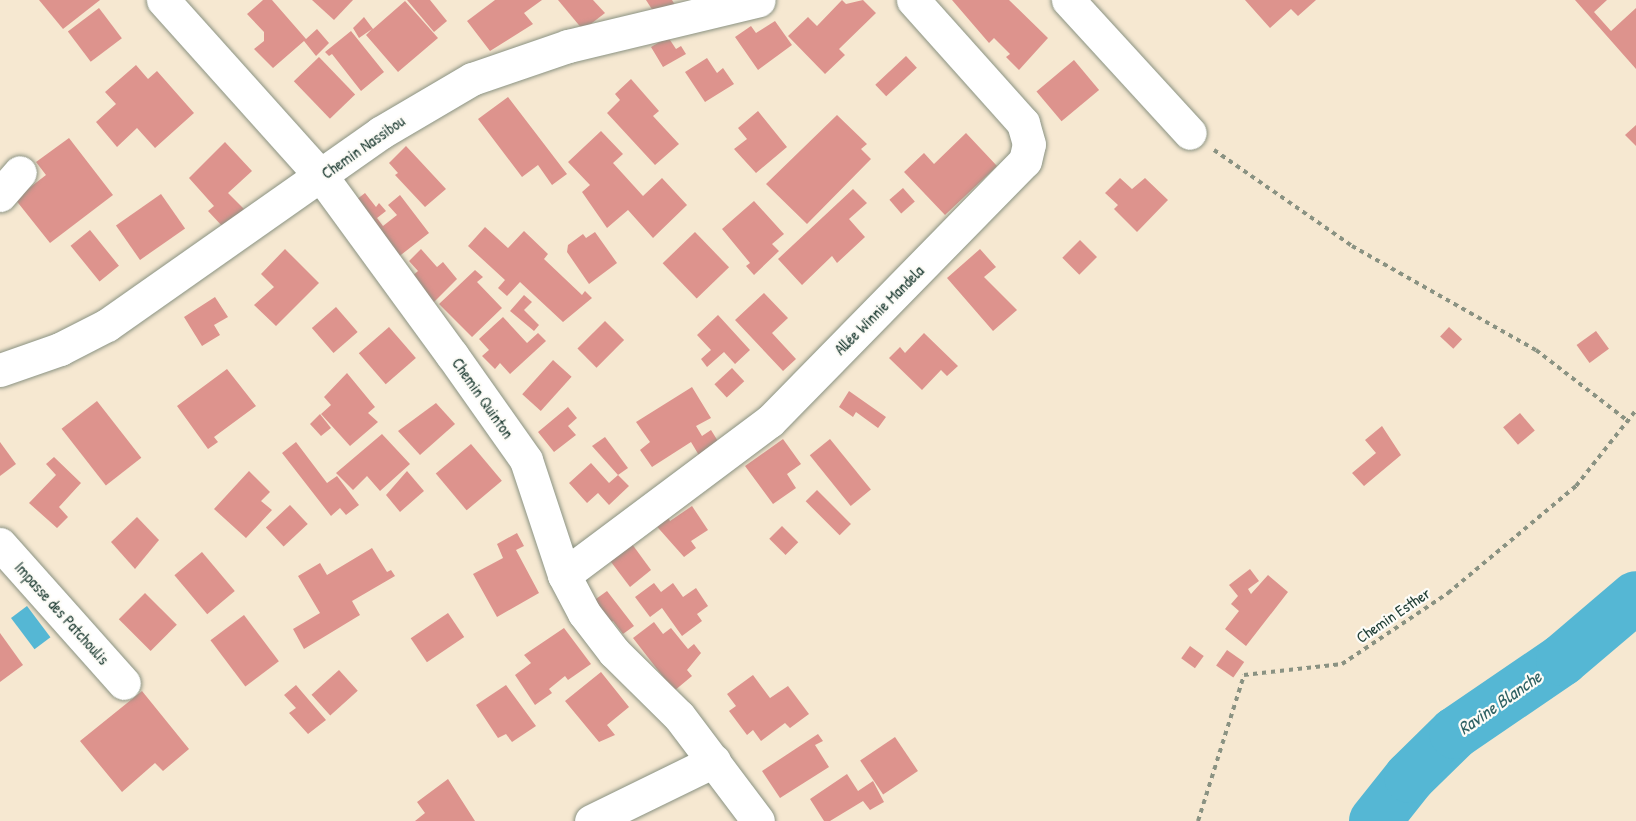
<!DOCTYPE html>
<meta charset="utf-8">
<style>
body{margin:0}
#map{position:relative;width:1636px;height:821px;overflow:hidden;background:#f6e8d1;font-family:"Patrick Hand",sans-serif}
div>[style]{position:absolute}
.water>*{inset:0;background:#55b7d4;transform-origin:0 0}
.river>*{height:52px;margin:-26px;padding:0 26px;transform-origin:26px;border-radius:26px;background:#55b7d4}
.building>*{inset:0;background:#dd938d;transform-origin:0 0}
.path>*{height:4px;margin-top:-2px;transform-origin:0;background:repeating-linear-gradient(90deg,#8a9282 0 4.5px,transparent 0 9px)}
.roads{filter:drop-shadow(0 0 2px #8a9282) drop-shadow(0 0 2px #8a9282)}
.minor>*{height:33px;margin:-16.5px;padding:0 16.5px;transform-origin:16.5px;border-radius:16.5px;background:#fff}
span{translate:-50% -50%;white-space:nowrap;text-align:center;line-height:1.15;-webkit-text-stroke:4.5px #fdfcf7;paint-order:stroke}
.street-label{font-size:16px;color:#1f3d34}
.water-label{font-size:18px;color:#2f6264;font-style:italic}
</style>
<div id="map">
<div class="water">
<div style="left:27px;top:606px;width:39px;height:20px;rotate:53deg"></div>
</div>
<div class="river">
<div style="left:1375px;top:821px;width:56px;rotate:-51.5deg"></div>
<div style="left:1410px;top:777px;width:63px;rotate:-44.4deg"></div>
<div style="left:1455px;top:733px;width:130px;rotate:-34.3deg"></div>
<div style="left:1562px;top:660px;width:97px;rotate:-40.4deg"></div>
</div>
<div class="building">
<div style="clip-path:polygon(39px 0,100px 0,63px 29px)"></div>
<div style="clip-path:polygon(263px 0,272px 0,306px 39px,317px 29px,329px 43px,316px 56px,304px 41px,273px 68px,254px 49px,264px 41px,264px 32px,247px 14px)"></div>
<div style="clip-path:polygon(312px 0,353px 0,334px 20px)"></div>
<div style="clip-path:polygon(407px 0,430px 0,447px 21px,434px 32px)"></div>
<div style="clip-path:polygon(495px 0,542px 0,524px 13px,533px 24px,490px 51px,467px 21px)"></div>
<div style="clip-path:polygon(558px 0,593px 0,605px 13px,583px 30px)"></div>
<div style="clip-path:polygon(646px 0,672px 0,675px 5px,657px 17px)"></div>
<div style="clip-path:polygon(842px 0,846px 4px,863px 0,876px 13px,839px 49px,845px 55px,825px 74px,788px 36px,808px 17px,817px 26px)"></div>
<div style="clip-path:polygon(952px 0,1009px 0,1048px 38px,1019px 70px,1006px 57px,1010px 54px,994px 38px,989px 43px)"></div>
<div style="clip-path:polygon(1245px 0,1316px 0,1298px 16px,1291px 9px,1270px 28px)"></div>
<div style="clip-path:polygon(1575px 0,1607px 0,1594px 12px,1611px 31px,1636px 8px,1636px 69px)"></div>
<div style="clip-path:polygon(405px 1px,438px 38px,398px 72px,366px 35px,372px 29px,359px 38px,353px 28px,364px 17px,373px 29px)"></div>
<div style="left:99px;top:8px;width:38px;height:39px;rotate:53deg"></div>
<div style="clip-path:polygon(775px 21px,792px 45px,758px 70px,735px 37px,751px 26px,756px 33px)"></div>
<div style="clip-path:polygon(351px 31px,384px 72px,361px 91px,332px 54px,329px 56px,325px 52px)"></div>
<div style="clip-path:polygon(668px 37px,676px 49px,681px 46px,686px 54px,663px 67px,651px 47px)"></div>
<div style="left:906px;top:56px;width:16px;height:42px;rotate:47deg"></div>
<div style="left:319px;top:57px;width:52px;height:35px;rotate:46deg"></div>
<div style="clip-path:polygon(707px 58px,717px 73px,723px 68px,734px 84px,705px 102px,685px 72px)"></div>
<div style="left:1074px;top:60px;width:39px;height:49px;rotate:50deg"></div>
<div style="clip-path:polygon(136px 65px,148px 79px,157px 71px,194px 113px,155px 148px,137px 128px,117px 147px,96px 122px,116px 104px,105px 92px)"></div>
<div style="clip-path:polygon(631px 79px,659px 111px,653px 116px,679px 144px,655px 165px,607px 113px,620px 100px,615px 94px)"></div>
<div style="clip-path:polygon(508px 97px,567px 174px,552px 185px,538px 165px,522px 177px,478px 119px)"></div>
<div style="clip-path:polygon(758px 111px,787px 147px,756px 173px,734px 149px,747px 139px,738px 128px)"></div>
<div style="clip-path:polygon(837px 115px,867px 144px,861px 149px,871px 159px,807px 224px,766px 184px)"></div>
<div style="clip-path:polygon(1636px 125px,1636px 146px,1625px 135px)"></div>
<div style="clip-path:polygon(601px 131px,623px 154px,613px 163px,643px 196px,662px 178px,687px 205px,653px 238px,628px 210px,607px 228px,582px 192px,590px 185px,568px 162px)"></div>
<div style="clip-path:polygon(966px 133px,997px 166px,945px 215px,904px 172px,924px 153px,934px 164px)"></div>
<div style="clip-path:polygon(69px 138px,113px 195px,50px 243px,15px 199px,46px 175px,36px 162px)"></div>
<div style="clip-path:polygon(225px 142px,252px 171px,228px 193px,244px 209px,223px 227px,208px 211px,214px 206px,189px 178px)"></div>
<div style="clip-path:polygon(406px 146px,446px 189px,425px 207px,395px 175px,398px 173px,389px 163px)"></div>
<div style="clip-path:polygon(1120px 178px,1132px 189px,1145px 178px,1168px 200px,1137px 232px,1114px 209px,1118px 205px,1105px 193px)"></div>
<div style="left:903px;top:188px;width:18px;height:18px;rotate:49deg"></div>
<div style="clip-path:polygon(853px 189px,867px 203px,849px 219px,865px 237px,837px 263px,832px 256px,802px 285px,778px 259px)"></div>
<div style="clip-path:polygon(365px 193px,376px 207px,379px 203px,386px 211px,377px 218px,383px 226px,397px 215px,388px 205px,400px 195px,429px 233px,397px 258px,356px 200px)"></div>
<div style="left:161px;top:194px;width:42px;height:55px;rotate:55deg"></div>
<div style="clip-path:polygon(754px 201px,784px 234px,772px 244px,779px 251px,754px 275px,746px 266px,750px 263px,722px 229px)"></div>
<div style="clip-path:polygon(485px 227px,508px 248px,524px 231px,548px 254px,544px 259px,582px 295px,585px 291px,592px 298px,563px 322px,520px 282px,507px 296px,498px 288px,505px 280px,468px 246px)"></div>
<div style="left:90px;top:230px;width:46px;height:25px;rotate:51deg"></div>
<div style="clip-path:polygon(595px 232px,617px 263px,589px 284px,567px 252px,568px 245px,583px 234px,586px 238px)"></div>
<div style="left:695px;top:232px;width:49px;height:45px;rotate:46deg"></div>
<div style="left:1080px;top:240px;width:24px;height:25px;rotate:45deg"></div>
<div style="clip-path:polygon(285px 249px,319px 283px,276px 326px,254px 305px,274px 287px,261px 274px)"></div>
<div style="clip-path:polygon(421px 249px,437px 267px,443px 262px,457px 279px,430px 306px,410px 278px,418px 271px,409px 261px)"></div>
<div style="clip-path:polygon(980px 249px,996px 267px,984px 277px,1017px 310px,993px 331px,947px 278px)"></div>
<div style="clip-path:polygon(475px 270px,483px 277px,477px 282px,502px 308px,472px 337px,439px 304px)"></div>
<div style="clip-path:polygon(764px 293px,788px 318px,772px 333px,796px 359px,783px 371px,735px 320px)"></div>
<div style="clip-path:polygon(524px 295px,532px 302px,524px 310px,539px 325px,534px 331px,510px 311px)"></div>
<div style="clip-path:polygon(215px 297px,228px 317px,214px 325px,220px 335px,202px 346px,184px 317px)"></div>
<div style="left:336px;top:307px;width:33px;height:32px;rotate:49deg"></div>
<div style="clip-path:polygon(718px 315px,750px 350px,735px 364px,724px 352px,707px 367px,701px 359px,711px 350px,697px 335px)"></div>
<div style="clip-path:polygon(503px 317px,527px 343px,538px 333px,546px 341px,510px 374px,500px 363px,495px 369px,482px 356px,489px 350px,479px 339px)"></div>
<div style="left:605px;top:321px;width:27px;height:39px;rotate:45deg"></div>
<div style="left:389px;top:327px;width:41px;height:40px;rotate:49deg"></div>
<div style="left:1449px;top:327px;width:18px;height:13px;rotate:43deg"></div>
<div style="left:1596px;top:331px;width:22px;height:24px;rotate:54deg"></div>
<div style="clip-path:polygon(924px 333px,958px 366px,947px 376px,941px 370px,922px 390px,889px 358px,900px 347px,905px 353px)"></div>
<div style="left:553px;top:360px;width:25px;height:46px;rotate:42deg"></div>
<div style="left:732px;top:368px;width:18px;height:24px;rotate:47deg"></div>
<div style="clip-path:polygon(227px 369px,256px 406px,214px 437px,218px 442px,208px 449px,177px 406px)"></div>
<div style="clip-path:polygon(347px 373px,375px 407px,368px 413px,378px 422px,350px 446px,321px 414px,331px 405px,324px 397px)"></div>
<div style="clip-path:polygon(692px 387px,711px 418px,696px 426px,702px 436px,711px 430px,721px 446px,700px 457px,691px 442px,652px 467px,640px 450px,650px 442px,636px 422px)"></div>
<div style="clip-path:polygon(849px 391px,886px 417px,878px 428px,856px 412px,853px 417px,839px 407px)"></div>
<div style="left:97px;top:401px;width:72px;height:45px;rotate:52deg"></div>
<div style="clip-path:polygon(436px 403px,455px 424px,420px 455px,398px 431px)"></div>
<div style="clip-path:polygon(568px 407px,577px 418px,568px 426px,576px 435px,554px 452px,538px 432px)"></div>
<div style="left:1520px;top:413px;width:23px;height:22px;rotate:50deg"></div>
<div style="clip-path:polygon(320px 414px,331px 428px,321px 436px,310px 424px)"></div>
<div style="clip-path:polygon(1382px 426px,1401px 455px,1364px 486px,1352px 473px,1376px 453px,1365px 440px)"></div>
<div style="clip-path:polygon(382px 434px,410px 464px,380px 491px,367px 476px,353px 490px,336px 473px)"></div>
<div style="clip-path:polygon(605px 437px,628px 468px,618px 475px,592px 446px)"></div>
<div style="clip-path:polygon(783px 439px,801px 464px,787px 474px,796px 488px,773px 504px,745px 466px)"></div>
<div style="left:830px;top:439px;width:65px;height:26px;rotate:51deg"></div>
<div style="clip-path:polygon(0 442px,16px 464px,0 476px)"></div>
<div style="clip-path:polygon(296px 442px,327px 483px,337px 476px,359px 505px,346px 515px,340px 508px,331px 516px,282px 453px)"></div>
<div style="left:471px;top:444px;width:48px;height:46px;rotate:50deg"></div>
<div style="clip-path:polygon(54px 457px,81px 483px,59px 507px,68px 517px,57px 528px,29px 503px,56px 475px,46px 464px)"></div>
<div style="clip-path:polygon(591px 463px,609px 483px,618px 475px,629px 486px,609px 505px,598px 493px,587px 503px,569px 483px)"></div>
<div style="clip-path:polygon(249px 471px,270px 492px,261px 501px,272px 510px,246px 538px,214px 509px)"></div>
<div style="clip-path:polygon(407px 471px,424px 491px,400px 512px,386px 495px)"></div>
<div style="left:817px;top:490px;width:48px;height:16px;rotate:45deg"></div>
<div style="left:290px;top:505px;width:26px;height:33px;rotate:47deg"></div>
<div style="clip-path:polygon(692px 506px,708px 530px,691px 541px,696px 548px,684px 557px,652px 521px,664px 511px,670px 521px)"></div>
<div style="clip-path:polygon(137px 517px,159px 540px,135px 569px,111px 542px)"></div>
<div style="left:782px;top:526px;width:23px;height:18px;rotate:45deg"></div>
<div style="clip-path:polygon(517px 533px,524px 546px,516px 550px,539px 593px,497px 617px,473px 574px,503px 558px,497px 544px)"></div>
<div style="clip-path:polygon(632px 544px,651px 570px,630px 587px,605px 554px)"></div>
<div style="clip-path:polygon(372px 548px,387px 572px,391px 570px,395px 576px,352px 601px,360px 615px,304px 649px,293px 629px,320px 613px,298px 576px,320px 563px,327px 575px)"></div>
<div style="left:202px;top:552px;width:51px;height:36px;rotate:50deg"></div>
<div style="clip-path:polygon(1250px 569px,1259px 581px,1248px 589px,1251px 594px,1268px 575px,1288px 592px,1246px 646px,1225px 629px,1239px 611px,1231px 604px,1238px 596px,1229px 585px)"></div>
<div style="clip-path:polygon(654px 583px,661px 592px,673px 583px,683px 597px,696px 588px,708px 606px,697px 614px,702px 621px,682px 636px,662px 608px,650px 617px,635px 597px)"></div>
<div style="clip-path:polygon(607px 591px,634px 626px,623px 634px,613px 621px,606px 627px,589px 604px)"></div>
<div style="left:145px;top:593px;width:45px;height:37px;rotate:45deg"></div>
<div style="left:448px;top:613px;width:29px;height:45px;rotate:56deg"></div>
<div style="left:244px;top:615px;width:58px;height:42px;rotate:53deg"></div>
<div style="clip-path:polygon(654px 622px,663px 634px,671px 628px,688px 649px,694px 644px,701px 653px,687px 670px,692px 676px,674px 691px,633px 638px)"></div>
<div style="clip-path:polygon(564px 628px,591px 664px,568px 680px,565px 676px,549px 689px,552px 693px,535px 705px,515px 675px,531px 663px,524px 655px)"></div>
<div style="clip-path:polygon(0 633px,23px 665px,0 682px)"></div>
<div style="left:1190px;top:646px;width:17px;height:15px;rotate:36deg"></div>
<div style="left:1227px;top:650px;width:21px;height:19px;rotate:35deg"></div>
<div style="left:339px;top:670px;width:28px;height:37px;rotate:48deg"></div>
<div style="clip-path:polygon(601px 672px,629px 707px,607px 725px,615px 735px,599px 742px,565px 701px)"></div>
<div style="clip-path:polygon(753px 675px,770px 698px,788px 686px,809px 714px,790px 728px,785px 723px,761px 741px,753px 730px,747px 735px,729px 711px,736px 706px,727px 694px)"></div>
<div style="clip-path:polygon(296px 685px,326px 720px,308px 734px,289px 713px,296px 708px,284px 695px)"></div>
<div style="clip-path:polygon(506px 685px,536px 726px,512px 742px,506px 734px,498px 738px,476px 705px)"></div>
<div style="clip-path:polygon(142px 691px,189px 749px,163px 771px,155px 763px,122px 792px,80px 741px)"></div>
<div style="clip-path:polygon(818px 734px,823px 741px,815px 745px,829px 767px,780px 798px,762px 771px)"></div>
<div style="left:895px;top:737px;width:41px;height:42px;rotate:56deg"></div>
<div style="clip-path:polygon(847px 774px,858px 791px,873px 781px,884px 802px,870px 810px,863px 801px,830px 821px,824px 821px,810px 799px)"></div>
<div style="clip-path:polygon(448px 779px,475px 821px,415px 821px,425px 813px,417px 802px)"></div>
</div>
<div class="path">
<div style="left:1214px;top:150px;width:168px;rotate:34.8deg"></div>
<div style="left:1352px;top:246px;width:211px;rotate:29.5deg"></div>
<div style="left:1536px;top:350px;width:118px;rotate:37.7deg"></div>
<div style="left:1198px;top:821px;width:153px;rotate:-72.5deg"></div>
<div style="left:1244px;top:675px;width:99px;rotate:-6.4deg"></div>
<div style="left:1342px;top:664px;width:128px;rotate:-33.8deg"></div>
<div style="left:1448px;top:593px;width:167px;rotate:-39.9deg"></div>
<div style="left:1576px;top:486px;width:97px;rotate:-51.7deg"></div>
</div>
<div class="roads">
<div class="minor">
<div style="left:163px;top:0;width:238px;rotate:48.1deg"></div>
<div style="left:322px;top:177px;width:220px;rotate:53.9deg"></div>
<div style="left:452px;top:355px;width:128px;rotate:54.8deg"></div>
<div style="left:526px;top:460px;width:121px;rotate:71.7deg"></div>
<div style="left:564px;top:575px;width:43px;rotate:62.2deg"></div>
<div style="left:584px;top:613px;width:49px;rotate:52.4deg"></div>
<div style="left:614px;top:652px;width:91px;rotate:44.6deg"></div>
<div style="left:679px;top:716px;width:131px;rotate:53deg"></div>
<div style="left:1068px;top:0;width:180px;rotate:47.5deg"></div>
<div style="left:0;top:195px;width:30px;rotate:-49deg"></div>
<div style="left:0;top:370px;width:64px;rotate:-19.3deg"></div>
<div style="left:60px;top:349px;width:53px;rotate:-27.1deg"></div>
<div style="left:107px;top:325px;width:334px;rotate:-35.1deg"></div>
<div style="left:380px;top:133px;width:107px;rotate:-30.4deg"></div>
<div style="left:472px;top:79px;width:102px;rotate:-19deg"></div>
<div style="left:568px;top:46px;width:196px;rotate:-13.5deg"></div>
<div style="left:0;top:544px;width:186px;rotate:48.3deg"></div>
<div style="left:564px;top:575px;width:257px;rotate:-36.8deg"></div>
<div style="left:770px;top:421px;width:364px;rotate:-45.6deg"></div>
<div style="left:1025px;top:161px;width:17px;rotate:-77deg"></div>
<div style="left:1029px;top:144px;width:22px;rotate:-106deg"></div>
<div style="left:1023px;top:123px;width:165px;rotate:-131.8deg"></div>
<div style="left:591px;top:821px;width:137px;rotate:-26deg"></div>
</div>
</div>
<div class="street-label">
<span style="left:363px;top:147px;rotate:-35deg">Chemin Nassibou</span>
<span style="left:879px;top:310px;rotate:-45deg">Allée Winnie Mandela</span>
<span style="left:483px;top:398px;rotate:55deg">Chemin Quinton</span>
<span style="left:62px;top:613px;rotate:48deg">Impasse des Patchoulis</span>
<span style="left:1393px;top:615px;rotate:-34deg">Chemin Esther</span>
</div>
<div class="water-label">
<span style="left:1500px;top:703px;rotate:-35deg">Ravine Blanche</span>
</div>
</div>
